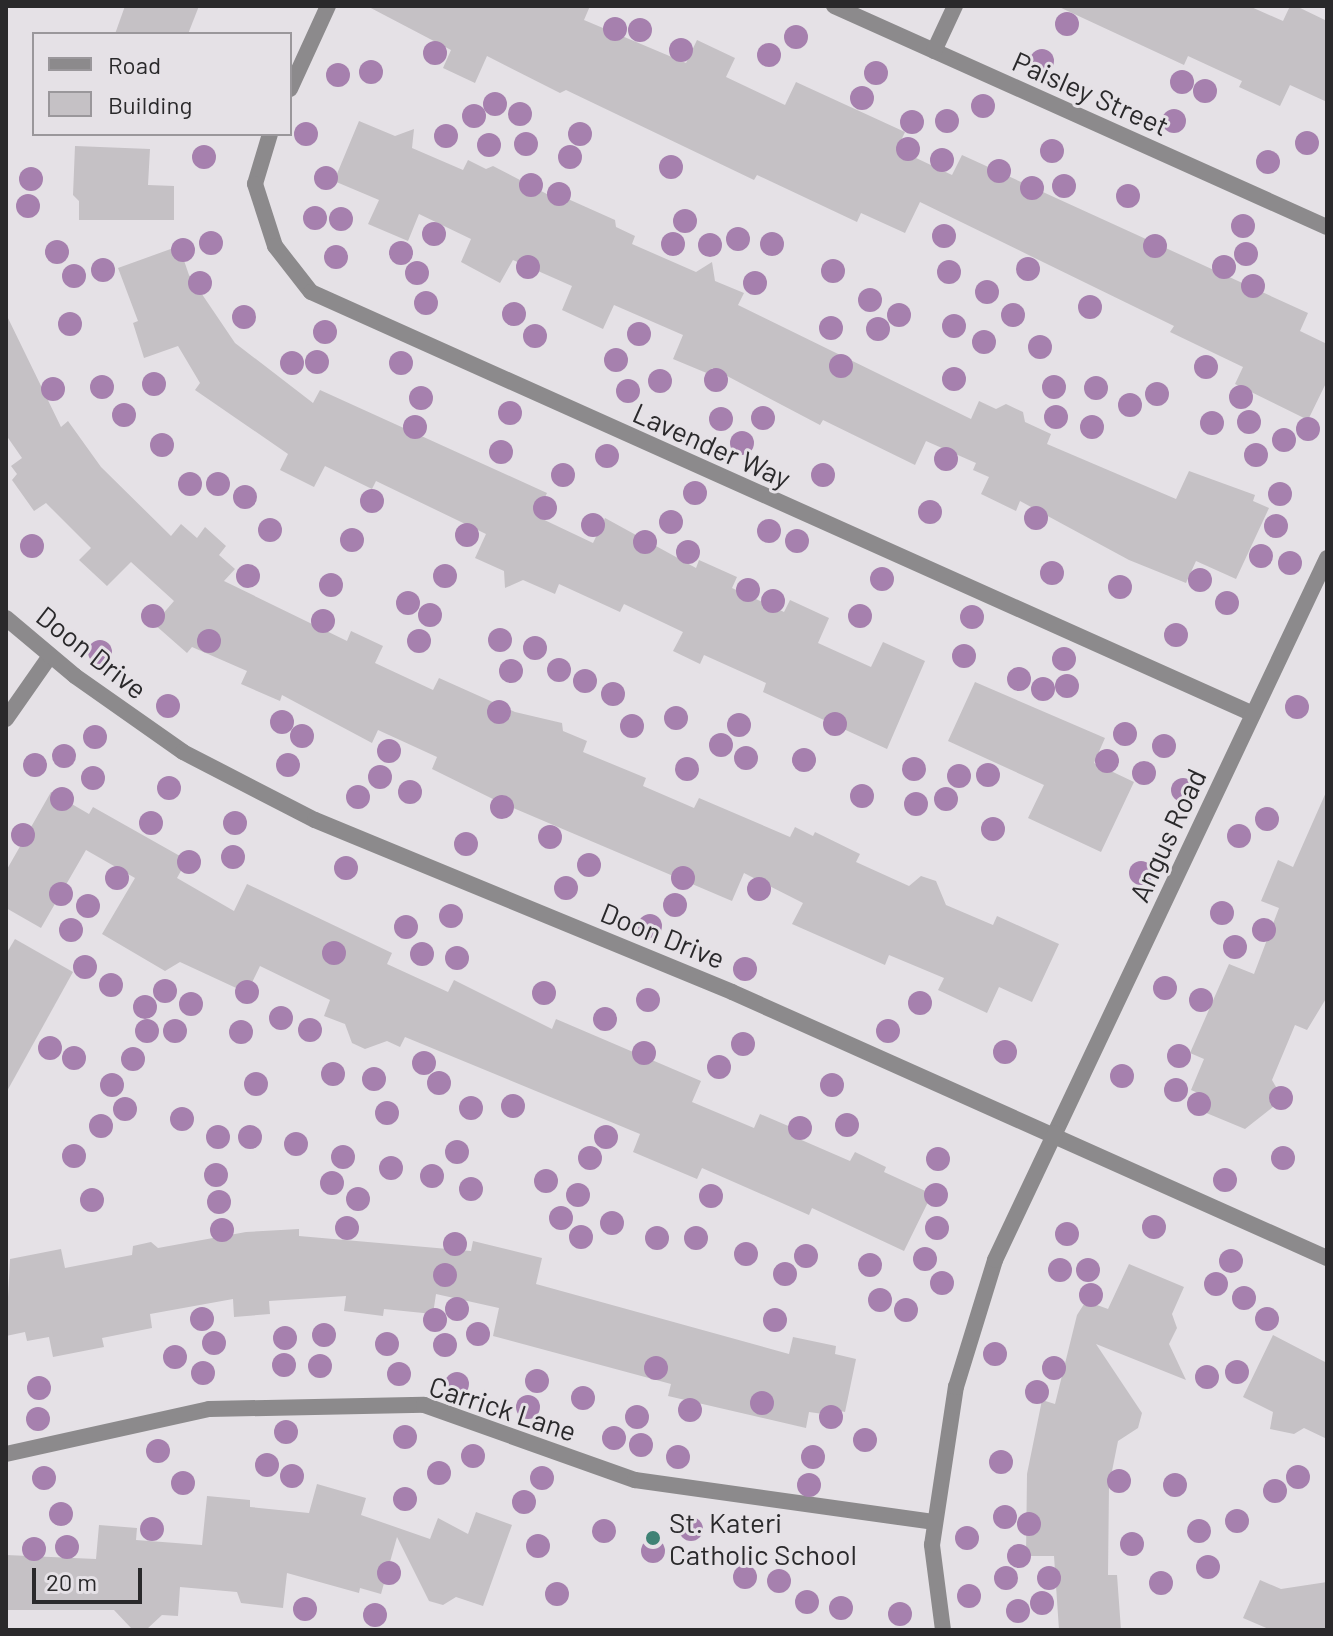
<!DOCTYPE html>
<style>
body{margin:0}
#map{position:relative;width:1333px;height:1636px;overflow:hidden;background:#e5e1e6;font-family:Barlow,sans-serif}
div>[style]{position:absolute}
.building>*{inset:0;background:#c5c1c5}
.minor>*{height:16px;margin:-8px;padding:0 8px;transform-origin:8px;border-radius:8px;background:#8c8a8c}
.tertiary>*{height:16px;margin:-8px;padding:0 8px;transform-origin:8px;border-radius:8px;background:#8c8a8c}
.trees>*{width:24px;height:24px;margin:-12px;border-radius:50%;background:#a680ae}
.dots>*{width:22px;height:22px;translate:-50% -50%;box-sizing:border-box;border:4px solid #e5e1e6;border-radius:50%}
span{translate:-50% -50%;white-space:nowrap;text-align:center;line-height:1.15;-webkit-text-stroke:6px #e5e1e6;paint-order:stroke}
.street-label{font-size:28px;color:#2a292b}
.poi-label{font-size:28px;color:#2a292b}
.left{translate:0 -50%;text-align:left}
.frame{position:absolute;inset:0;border:8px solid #2a292b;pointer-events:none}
.legend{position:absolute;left:32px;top:32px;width:260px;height:104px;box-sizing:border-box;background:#e5e1e6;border:2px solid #9a979b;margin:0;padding:10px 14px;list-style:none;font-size:24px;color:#2a292b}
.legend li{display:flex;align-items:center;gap:16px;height:40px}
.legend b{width:40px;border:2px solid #9a979b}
.scale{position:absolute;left:32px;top:1568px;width:110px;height:36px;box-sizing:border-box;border:4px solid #2a292b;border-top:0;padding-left:10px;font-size:24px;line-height:28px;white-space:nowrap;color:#2a292b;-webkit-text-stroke:6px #e5e1e6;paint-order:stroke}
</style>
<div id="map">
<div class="building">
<div style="clip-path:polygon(125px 6px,199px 6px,188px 34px,115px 34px)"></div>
<div style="clip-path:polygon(367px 6px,590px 6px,584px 20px,686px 63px,697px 40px,735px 58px,726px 77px,785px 105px,796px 82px,905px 132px,897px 149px,952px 175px,962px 155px,1308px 313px,1300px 331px,1327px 344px,1327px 381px,1308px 420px,1235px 384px,1243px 367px,1170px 332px,1174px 326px,920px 202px,905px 233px,861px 213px,857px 222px,757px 175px,754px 180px,566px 90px,560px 93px,487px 56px,475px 83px,443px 68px,451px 50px)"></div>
<div style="clip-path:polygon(1057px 6px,1249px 6px,1283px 21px,1290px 6px,1296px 6px,1327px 21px,1327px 102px,1290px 85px,1280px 106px,1239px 87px,1242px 81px,1188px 56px,1184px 65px)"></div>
<div style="clip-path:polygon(359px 121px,395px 136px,414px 129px,412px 148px,463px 170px,468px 160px,486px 169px,493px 166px,566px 204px,568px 199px,615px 220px,616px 227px,635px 236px,632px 244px,696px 272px,712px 262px,715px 281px,744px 293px,738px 305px,971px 419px,979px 401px,996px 409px,1006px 404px,1023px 412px,1025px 422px,1051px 434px,1047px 444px,1176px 499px,1189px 471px,1255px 495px,1253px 501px,1269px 508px,1236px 579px,1196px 561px,1186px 583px,1129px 560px,1020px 501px,1016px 511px,981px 494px,989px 477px,973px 470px,976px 463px,926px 441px,915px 465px,823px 420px,820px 425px,712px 368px,709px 374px,673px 359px,683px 335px,614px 305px,603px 329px,562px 310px,572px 286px,513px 260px,500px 283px,461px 262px,471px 239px,419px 214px,408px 241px,368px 224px,379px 200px,334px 181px)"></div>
<div style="clip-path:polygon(75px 146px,150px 149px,148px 185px,174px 186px,174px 220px,79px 220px,79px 201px,73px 195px)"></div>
<div style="clip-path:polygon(179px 246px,189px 275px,235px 343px,313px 403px,320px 390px,547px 493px,536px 516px,593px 543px,605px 518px,696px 568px,699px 560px,737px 577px,732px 588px,784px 612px,790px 600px,829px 618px,818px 643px,871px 667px,883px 642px,925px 661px,887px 749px,763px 692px,766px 683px,704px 655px,700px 664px,673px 651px,683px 632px,624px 604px,620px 612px,559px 584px,555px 594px,523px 580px,505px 588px,504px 571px,475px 558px,486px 534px,376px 481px,372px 489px,325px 466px,314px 487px,280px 470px,288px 454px,195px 390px,200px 383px,178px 346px,144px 358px,133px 323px,138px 321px,118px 268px)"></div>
<div style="clip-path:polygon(6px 314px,61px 427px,68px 421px,101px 467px,171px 536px,181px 524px,197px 538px,205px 527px,226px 546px,219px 555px,235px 569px,224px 581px,347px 641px,351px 631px,383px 646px,375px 663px,433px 690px,439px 678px,515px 712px,562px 723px,563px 731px,587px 741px,583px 752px,646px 778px,643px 786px,694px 808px,699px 798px,790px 837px,795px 827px,813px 836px,815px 832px,860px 854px,856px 862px,909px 886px,921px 876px,936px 881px,946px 905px,993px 925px,997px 916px,1059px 944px,1032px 1002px,999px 987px,987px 1013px,938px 990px,944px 978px,889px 955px,885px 965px,792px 924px,803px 903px,744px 873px,732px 901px,499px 802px,432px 769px,437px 757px,378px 730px,372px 743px,282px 695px,280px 701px,241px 684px,247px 671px,192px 647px,187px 653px,154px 624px,174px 601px,131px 562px,107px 586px,79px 560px,91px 548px,46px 503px,34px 511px,12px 480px,17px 474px,11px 466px,22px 458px,6px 435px)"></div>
<div style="clip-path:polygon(975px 682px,1105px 738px,1094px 763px,1134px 782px,1101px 852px,1028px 818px,1044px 785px,948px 741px)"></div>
<div style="clip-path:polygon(1327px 790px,1327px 997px,1307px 1030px,1295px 1025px,1272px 1080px,1283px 1099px,1245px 1129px,1204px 1112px,1210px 1098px,1191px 1090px,1204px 1059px,1190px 1053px,1229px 964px,1254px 974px,1279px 908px,1261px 901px,1278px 860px,1293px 867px)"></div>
<div style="clip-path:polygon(51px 792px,89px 814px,93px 807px,187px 860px,177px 878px,234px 911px,247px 884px,392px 953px,387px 964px,448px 992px,454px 980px,552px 1029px,556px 1019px,701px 1081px,692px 1102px,754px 1128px,760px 1114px,793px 1128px,790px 1135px,850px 1161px,855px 1152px,886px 1167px,884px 1172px,932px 1194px,904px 1251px,812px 1208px,809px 1215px,702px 1168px,697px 1179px,633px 1152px,640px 1134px,405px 1037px,400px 1047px,387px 1041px,365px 1049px,352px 1043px,345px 1024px,324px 1016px,330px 1000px,260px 966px,247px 993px,180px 962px,165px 971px,102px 934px,135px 878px,86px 850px,41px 928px,6px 908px,6px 871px)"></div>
<div style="clip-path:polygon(15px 939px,73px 972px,6px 1093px,6px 954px)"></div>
<div style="clip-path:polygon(299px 1229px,299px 1236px,471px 1251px,473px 1241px,542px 1258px,536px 1284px,789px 1354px,793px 1337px,836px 1346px,835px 1354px,856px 1359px,845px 1412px,824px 1408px,823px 1414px,809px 1412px,806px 1428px,668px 1396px,671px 1384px,493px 1336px,499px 1308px,436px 1294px,433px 1314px,384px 1309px,383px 1316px,344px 1311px,346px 1296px,269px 1301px,270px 1314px,234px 1317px,233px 1299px,150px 1314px,152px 1328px,102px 1338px,104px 1347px,53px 1357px,49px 1337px,27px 1341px,25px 1332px,6px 1336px,10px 1259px,61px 1249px,65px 1268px,132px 1255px,133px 1246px,151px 1242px,158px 1248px,246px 1232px)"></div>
<div style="clip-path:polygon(1129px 1264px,1184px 1287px,1172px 1314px,1177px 1328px,1169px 1344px,1186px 1380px,1096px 1344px,1142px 1413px,1138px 1428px,1118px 1441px,1109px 1486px,1108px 1575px,1117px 1575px,1121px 1630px,1059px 1630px,1054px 1556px,1026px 1556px,1027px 1474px,1042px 1400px,1055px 1404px,1077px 1315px,1086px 1301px,1108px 1309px)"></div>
<div style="clip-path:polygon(1273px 1335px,1327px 1363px,1327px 1439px,1304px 1428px,1294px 1434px,1270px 1429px,1273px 1412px,1243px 1397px)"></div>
<div style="clip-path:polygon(317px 1484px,366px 1498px,361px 1515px,430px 1539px,438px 1518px,468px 1534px,476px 1512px,512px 1525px,483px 1606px,456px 1597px,443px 1605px,429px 1601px,397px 1537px,381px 1594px,360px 1588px,359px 1593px,287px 1573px,283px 1608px,241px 1603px,237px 1592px,180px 1587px,178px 1616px,162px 1615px,147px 1629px,131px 1628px,114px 1610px,6px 1610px,6px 1555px,96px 1559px,99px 1525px,137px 1528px,136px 1540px,202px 1545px,207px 1496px,250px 1500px,250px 1507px,309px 1513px)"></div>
<div style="clip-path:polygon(1260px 1580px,1281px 1589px,1327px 1582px,1327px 1630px,1271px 1630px,1243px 1618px)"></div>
</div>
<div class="minor">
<div style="left:834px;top:6px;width:540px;rotate:24.15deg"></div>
<div style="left:934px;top:51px;width:50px;rotate:-65deg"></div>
<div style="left:290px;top:89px;width:91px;rotate:-65.4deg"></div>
<div style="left:270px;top:134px;width:52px;rotate:106.7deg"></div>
<div style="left:255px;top:184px;width:65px;rotate:72.1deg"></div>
<div style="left:275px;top:246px;width:58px;rotate:52deg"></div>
<div style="left:311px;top:292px;width:1032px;rotate:24.13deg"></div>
<div style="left:6px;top:719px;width:77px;rotate:-55.1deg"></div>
<div style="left:1055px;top:1133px;width:636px;rotate:-64.68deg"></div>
<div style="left:6px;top:1454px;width:208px;rotate:-12.5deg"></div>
<div style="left:209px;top:1409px;width:215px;rotate:-1.1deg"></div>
<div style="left:424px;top:1405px;width:224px;rotate:19.6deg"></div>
<div style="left:635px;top:1480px;width:303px;rotate:8deg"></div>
</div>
<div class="tertiary">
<div style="left:6px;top:618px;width:90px;rotate:40deg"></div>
<div style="left:75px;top:676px;width:132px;rotate:35.1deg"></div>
<div style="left:183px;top:752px;width:148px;rotate:27.3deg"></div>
<div style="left:315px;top:820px;width:451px;rotate:22.4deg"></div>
<div style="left:732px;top:992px;width:652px;rotate:24.09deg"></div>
<div style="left:943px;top:1630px;width:86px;rotate:-97.4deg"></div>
<div style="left:932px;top:1545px;width:160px;rotate:-81.4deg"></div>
<div style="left:956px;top:1387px;width:133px;rotate:-72.9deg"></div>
<div style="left:995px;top:1260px;width:140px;rotate:-64.7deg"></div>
</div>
<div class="trees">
<div style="left:1067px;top:24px"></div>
<div style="left:615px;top:29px"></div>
<div style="left:640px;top:30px"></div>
<div style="left:796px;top:37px"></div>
<div style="left:681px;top:50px"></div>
<div style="left:435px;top:53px"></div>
<div style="left:769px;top:55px"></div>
<div style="left:1042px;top:61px"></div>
<div style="left:371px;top:72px"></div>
<div style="left:876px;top:73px"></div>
<div style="left:338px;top:75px"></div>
<div style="left:1182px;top:82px"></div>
<div style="left:1205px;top:91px"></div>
<div style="left:862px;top:98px"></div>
<div style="left:495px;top:104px"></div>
<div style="left:983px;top:106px"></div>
<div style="left:520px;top:114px"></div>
<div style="left:474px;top:116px"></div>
<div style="left:947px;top:121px"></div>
<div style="left:1174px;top:121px"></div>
<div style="left:912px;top:122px"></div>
<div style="left:306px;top:134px"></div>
<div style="left:580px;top:134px"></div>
<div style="left:446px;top:136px"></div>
<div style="left:1307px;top:143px"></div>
<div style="left:526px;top:144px"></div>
<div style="left:489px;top:145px"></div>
<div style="left:908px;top:149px"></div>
<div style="left:1052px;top:151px"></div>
<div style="left:204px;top:157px"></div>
<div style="left:570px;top:157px"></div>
<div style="left:942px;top:160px"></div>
<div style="left:1268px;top:162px"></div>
<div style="left:671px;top:167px"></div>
<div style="left:999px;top:171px"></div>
<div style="left:326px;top:178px"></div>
<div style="left:31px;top:179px"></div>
<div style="left:531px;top:185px"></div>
<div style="left:1064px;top:186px"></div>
<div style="left:1032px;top:188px"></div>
<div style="left:559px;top:194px"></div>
<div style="left:1128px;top:196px"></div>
<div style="left:28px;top:206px"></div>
<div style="left:315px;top:218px"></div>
<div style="left:341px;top:219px"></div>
<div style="left:685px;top:221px"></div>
<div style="left:1243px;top:226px"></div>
<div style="left:434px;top:234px"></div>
<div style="left:944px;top:236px"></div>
<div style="left:738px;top:239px"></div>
<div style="left:211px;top:243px"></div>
<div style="left:673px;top:244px"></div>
<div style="left:772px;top:244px"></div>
<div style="left:710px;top:245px"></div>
<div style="left:1155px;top:246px"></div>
<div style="left:183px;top:250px"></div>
<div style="left:57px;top:252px"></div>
<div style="left:401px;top:253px"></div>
<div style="left:1246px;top:254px"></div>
<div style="left:336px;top:257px"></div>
<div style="left:528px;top:267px"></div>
<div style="left:1224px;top:267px"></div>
<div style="left:1028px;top:269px"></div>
<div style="left:103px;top:270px"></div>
<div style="left:833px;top:271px"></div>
<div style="left:949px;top:272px"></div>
<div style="left:417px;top:273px"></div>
<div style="left:74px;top:276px"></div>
<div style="left:200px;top:283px"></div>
<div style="left:755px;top:283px"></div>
<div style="left:1253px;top:286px"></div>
<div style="left:987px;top:292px"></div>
<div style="left:870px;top:300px"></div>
<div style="left:426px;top:303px"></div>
<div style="left:1090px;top:307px"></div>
<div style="left:514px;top:314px"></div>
<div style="left:899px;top:315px"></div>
<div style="left:1013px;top:315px"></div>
<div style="left:244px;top:317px"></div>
<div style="left:70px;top:324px"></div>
<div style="left:954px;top:326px"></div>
<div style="left:831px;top:328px"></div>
<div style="left:878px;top:329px"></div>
<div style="left:325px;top:332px"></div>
<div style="left:639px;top:334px"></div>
<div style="left:535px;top:336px"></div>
<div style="left:984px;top:342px"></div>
<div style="left:1040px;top:347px"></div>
<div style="left:616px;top:360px"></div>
<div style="left:317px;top:362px"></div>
<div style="left:292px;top:363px"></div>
<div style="left:401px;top:363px"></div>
<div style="left:841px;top:366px"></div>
<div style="left:1206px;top:367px"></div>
<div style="left:954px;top:379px"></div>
<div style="left:716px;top:380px"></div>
<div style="left:660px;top:381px"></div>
<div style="left:154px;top:384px"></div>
<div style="left:102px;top:387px"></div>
<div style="left:1054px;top:387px"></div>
<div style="left:1096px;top:388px"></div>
<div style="left:53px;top:389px"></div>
<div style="left:628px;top:391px"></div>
<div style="left:1157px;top:394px"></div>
<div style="left:1241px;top:397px"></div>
<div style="left:421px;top:398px"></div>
<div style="left:1130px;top:405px"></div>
<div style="left:510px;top:413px"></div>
<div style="left:124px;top:415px"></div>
<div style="left:1056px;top:417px"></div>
<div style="left:763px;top:418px"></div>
<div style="left:721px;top:419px"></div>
<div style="left:1249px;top:422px"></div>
<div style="left:1212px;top:423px"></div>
<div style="left:415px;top:427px"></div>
<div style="left:1092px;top:427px"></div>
<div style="left:1308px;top:429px"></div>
<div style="left:1284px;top:440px"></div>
<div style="left:742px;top:443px"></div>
<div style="left:162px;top:445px"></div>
<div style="left:501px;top:452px"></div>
<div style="left:1256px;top:455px"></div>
<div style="left:607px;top:456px"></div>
<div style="left:946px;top:459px"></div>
<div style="left:563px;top:475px"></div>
<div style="left:823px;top:475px"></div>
<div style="left:190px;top:484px"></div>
<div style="left:218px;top:484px"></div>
<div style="left:695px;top:493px"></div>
<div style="left:1280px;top:494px"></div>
<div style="left:245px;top:497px"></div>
<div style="left:372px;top:501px"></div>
<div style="left:545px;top:508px"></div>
<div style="left:930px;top:512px"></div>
<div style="left:1036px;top:518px"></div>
<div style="left:671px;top:522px"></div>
<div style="left:593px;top:525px"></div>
<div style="left:1276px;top:526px"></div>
<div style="left:270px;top:530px"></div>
<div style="left:769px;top:531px"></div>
<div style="left:467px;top:535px"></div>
<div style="left:352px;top:540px"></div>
<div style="left:797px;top:541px"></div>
<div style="left:645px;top:542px"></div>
<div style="left:32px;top:546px"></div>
<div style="left:688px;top:552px"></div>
<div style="left:1261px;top:556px"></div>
<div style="left:1290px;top:563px"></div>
<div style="left:1052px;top:573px"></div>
<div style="left:248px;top:576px"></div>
<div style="left:445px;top:576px"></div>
<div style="left:882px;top:579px"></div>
<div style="left:1200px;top:580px"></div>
<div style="left:331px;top:585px"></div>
<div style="left:1120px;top:587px"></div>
<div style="left:748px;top:590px"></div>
<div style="left:773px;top:601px"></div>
<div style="left:408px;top:603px"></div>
<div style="left:1227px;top:603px"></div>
<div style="left:430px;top:615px"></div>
<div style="left:153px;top:616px"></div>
<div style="left:860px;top:616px"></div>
<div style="left:972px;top:617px"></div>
<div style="left:323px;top:621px"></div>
<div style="left:1176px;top:635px"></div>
<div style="left:500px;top:640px"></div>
<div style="left:209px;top:641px"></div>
<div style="left:419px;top:641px"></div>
<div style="left:535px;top:648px"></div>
<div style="left:100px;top:652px"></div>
<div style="left:964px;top:656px"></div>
<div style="left:1064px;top:659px"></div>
<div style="left:559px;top:670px"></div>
<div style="left:511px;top:671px"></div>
<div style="left:1019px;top:679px"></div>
<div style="left:585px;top:681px"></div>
<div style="left:1067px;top:686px"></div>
<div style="left:1043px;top:689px"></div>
<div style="left:613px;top:694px"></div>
<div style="left:168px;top:706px"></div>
<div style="left:1297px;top:707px"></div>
<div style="left:499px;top:712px"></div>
<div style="left:676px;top:718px"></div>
<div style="left:282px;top:722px"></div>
<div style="left:835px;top:724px"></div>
<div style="left:739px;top:725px"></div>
<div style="left:632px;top:726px"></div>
<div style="left:1125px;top:734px"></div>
<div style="left:302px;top:736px"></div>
<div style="left:95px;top:737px"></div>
<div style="left:721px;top:745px"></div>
<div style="left:1164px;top:746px"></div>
<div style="left:389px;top:751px"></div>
<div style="left:64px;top:756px"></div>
<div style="left:746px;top:758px"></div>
<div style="left:804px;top:760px"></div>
<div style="left:1107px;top:761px"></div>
<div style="left:35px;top:765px"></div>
<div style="left:288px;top:765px"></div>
<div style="left:687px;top:769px"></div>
<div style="left:914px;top:769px"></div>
<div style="left:1144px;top:773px"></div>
<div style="left:988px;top:775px"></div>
<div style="left:959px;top:776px"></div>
<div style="left:380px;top:777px"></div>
<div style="left:93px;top:778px"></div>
<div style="left:169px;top:788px"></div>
<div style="left:1183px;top:790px"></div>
<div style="left:410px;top:792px"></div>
<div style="left:862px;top:796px"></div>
<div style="left:358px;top:797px"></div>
<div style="left:62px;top:799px"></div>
<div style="left:946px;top:799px"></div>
<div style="left:916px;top:804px"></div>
<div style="left:502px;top:807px"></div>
<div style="left:1267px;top:819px"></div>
<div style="left:151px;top:823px"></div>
<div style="left:235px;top:823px"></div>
<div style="left:993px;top:829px"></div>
<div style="left:23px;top:835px"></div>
<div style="left:1239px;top:836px"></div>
<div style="left:550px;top:837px"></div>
<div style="left:466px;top:844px"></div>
<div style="left:233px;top:857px"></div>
<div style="left:189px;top:862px"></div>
<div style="left:589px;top:865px"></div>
<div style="left:346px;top:868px"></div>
<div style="left:1141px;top:873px"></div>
<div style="left:117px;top:878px"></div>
<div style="left:683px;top:878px"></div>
<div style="left:566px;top:888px"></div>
<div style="left:759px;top:889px"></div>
<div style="left:61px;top:894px"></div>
<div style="left:675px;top:905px"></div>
<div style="left:88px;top:906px"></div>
<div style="left:1222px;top:913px"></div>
<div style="left:451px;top:916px"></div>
<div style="left:650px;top:926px"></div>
<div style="left:406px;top:927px"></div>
<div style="left:71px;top:930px"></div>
<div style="left:1264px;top:930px"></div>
<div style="left:1235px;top:947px"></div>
<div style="left:334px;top:953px"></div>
<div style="left:422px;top:954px"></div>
<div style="left:457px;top:958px"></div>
<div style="left:85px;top:967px"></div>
<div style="left:745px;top:969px"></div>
<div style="left:111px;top:985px"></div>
<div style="left:1165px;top:988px"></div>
<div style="left:165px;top:991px"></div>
<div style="left:247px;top:992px"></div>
<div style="left:544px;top:993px"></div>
<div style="left:648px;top:1000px"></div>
<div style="left:1201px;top:1000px"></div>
<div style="left:920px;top:1003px"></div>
<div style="left:191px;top:1004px"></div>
<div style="left:145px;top:1007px"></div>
<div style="left:281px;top:1018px"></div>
<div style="left:605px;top:1019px"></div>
<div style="left:310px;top:1030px"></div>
<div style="left:147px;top:1031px"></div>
<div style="left:175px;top:1031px"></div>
<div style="left:888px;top:1031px"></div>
<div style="left:241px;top:1032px"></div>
<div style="left:743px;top:1044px"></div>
<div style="left:50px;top:1048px"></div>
<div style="left:1005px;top:1052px"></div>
<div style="left:644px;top:1053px"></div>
<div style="left:1179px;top:1056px"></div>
<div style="left:74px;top:1058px"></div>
<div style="left:133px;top:1059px"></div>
<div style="left:424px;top:1063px"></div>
<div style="left:719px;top:1067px"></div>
<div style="left:333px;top:1074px"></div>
<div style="left:1122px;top:1076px"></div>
<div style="left:374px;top:1079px"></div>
<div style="left:439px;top:1083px"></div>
<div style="left:256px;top:1084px"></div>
<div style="left:112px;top:1085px"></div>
<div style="left:832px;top:1085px"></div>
<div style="left:1176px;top:1090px"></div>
<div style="left:1281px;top:1098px"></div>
<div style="left:1199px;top:1104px"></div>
<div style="left:513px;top:1106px"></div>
<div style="left:471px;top:1108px"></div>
<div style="left:125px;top:1109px"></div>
<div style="left:387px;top:1113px"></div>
<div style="left:182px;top:1119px"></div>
<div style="left:847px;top:1125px"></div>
<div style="left:101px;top:1126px"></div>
<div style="left:800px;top:1128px"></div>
<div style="left:218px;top:1137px"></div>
<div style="left:250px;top:1137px"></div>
<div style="left:606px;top:1137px"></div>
<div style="left:296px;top:1144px"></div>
<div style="left:457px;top:1152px"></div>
<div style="left:74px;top:1156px"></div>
<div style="left:343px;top:1157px"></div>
<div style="left:590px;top:1158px"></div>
<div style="left:1283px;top:1158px"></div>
<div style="left:938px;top:1159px"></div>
<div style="left:391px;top:1168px"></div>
<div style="left:216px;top:1175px"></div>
<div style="left:432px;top:1176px"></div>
<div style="left:1225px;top:1180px"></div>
<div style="left:546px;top:1181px"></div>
<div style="left:332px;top:1183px"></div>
<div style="left:471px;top:1189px"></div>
<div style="left:578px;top:1195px"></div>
<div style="left:936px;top:1195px"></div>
<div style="left:711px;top:1196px"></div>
<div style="left:358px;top:1199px"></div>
<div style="left:92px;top:1200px"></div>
<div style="left:219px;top:1202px"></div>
<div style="left:561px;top:1218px"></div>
<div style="left:612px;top:1223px"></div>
<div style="left:1154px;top:1227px"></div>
<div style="left:347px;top:1228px"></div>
<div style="left:937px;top:1228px"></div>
<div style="left:222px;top:1230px"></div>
<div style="left:1067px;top:1234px"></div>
<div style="left:581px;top:1237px"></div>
<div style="left:657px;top:1238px"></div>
<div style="left:696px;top:1238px"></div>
<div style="left:455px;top:1244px"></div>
<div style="left:746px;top:1254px"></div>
<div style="left:806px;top:1256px"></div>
<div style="left:925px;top:1259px"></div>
<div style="left:1231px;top:1261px"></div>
<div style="left:870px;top:1265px"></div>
<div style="left:1060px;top:1270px"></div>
<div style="left:1088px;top:1270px"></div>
<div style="left:785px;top:1274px"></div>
<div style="left:445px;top:1275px"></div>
<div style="left:942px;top:1283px"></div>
<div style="left:1216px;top:1284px"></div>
<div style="left:1091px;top:1295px"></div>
<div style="left:1244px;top:1298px"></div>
<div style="left:880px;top:1300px"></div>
<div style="left:457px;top:1309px"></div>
<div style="left:906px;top:1310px"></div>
<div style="left:202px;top:1319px"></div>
<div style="left:1267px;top:1319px"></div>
<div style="left:435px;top:1320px"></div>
<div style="left:775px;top:1320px"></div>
<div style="left:478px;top:1334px"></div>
<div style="left:324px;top:1335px"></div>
<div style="left:285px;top:1338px"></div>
<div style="left:214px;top:1343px"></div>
<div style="left:387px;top:1344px"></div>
<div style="left:445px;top:1345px"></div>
<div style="left:995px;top:1354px"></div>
<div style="left:175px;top:1357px"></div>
<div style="left:284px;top:1365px"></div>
<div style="left:320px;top:1366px"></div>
<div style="left:656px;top:1368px"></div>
<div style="left:1054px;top:1368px"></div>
<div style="left:1237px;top:1372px"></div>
<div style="left:203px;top:1373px"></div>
<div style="left:399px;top:1374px"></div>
<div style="left:1207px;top:1377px"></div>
<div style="left:537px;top:1381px"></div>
<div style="left:457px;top:1384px"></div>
<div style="left:39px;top:1388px"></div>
<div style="left:1037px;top:1392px"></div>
<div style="left:583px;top:1398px"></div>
<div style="left:762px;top:1403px"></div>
<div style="left:528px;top:1407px"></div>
<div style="left:690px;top:1410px"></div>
<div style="left:637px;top:1417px"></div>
<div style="left:831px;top:1417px"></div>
<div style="left:38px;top:1419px"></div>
<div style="left:286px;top:1432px"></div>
<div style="left:405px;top:1437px"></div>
<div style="left:614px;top:1438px"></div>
<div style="left:865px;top:1440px"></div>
<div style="left:641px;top:1445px"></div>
<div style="left:158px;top:1451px"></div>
<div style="left:473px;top:1456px"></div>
<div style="left:678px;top:1457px"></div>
<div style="left:813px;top:1457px"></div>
<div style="left:1001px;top:1462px"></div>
<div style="left:267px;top:1465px"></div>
<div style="left:439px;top:1473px"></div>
<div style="left:292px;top:1476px"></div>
<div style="left:1298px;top:1477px"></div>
<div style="left:44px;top:1478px"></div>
<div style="left:542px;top:1478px"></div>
<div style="left:1119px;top:1481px"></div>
<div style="left:183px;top:1483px"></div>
<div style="left:809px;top:1485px"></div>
<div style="left:1175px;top:1485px"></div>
<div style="left:1275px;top:1491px"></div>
<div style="left:405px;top:1499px"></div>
<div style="left:524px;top:1502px"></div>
<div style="left:61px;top:1514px"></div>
<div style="left:1005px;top:1517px"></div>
<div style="left:1237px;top:1521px"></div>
<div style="left:1029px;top:1524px"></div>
<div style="left:152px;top:1529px"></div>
<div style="left:691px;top:1529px"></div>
<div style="left:604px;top:1531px"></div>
<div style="left:1199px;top:1531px"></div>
<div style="left:967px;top:1538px"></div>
<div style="left:1132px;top:1544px"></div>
<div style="left:538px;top:1546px"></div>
<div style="left:67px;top:1547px"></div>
<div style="left:34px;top:1549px"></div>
<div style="left:653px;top:1551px"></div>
<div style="left:1019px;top:1556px"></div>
<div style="left:1208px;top:1567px"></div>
<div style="left:389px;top:1573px"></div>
<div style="left:745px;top:1577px"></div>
<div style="left:1006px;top:1578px"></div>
<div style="left:1049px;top:1578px"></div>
<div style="left:779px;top:1581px"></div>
<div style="left:1161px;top:1583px"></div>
<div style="left:557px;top:1594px"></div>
<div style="left:969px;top:1596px"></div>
<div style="left:807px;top:1602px"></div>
<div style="left:1042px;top:1603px"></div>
<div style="left:841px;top:1608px"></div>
<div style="left:305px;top:1609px"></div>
<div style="left:1018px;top:1611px"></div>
<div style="left:900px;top:1614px"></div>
<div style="left:375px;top:1615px"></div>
</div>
<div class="dots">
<div style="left:653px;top:1538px;background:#3f8275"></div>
</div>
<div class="street-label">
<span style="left:1091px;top:93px;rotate:24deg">Paisley Street</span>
<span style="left:712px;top:445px;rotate:24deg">Lavender Way</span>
<span style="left:92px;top:652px;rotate:38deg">Doon Drive</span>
<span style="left:1167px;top:835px;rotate:-65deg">Angus Road</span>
<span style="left:663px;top:935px;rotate:22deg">Doon Drive</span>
<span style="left:503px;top:1408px;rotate:18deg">Carrick Lane</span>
</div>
<div class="poi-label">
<span class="left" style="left:669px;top:1538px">St. Kateri<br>Catholic School</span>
</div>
<div class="frame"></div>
<ul class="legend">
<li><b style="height:10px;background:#8c8a8c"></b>Road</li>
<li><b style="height:22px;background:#c5c1c5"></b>Building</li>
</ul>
<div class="scale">20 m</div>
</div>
